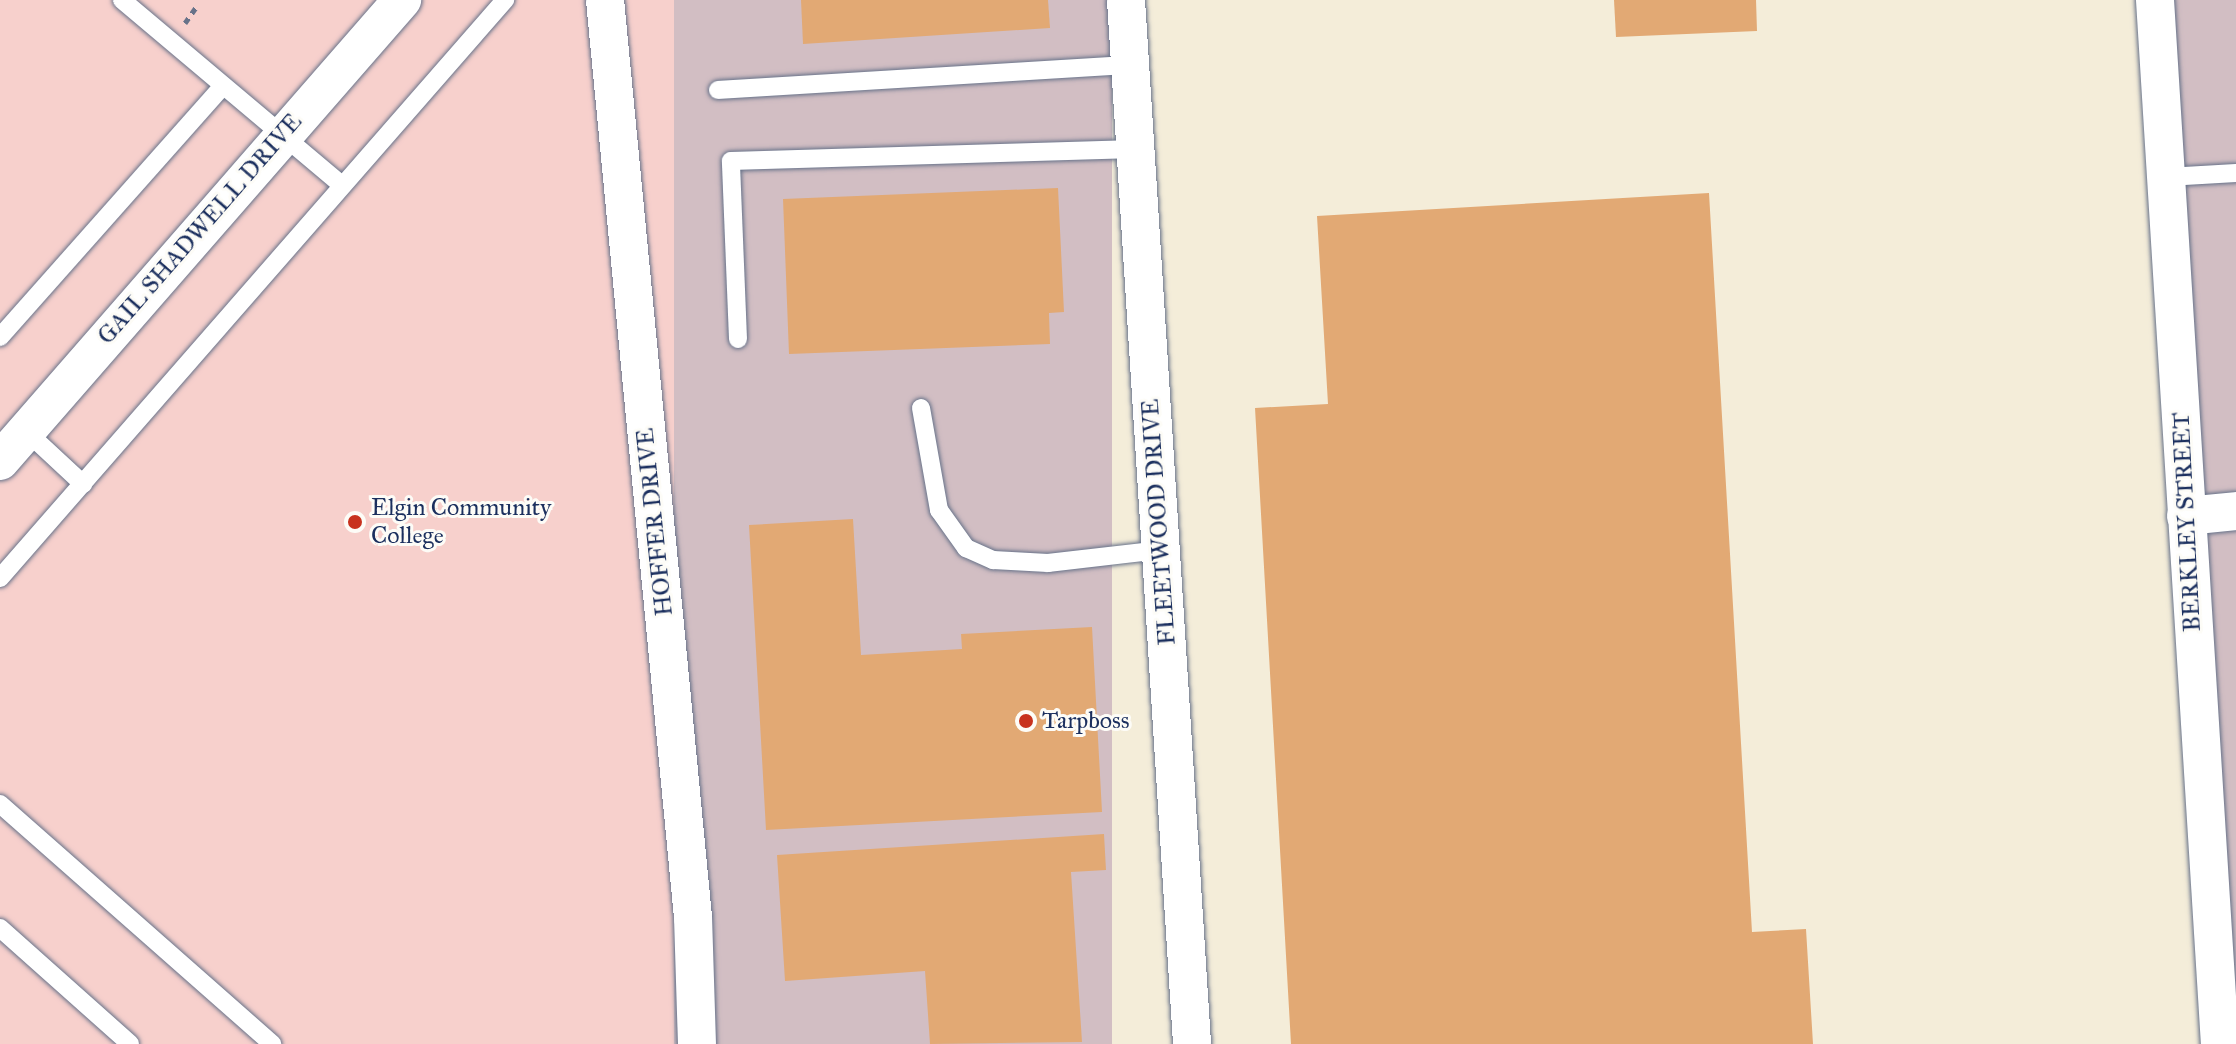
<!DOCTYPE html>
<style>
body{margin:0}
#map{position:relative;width:2236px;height:1044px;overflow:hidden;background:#f4edd9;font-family:"IM FELL Great Primer",serif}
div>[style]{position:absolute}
.built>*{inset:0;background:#f7d0cc;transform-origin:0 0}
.industrial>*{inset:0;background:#d2bec3;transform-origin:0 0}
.building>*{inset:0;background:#e2a974}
.path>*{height:5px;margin-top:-2.5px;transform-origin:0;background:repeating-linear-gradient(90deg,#677289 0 6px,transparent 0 12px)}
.roads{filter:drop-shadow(0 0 2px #677289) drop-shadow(0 0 2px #677289)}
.service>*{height:18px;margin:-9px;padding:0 9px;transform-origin:9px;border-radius:9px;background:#fff}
.minor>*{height:38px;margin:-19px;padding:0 19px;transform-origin:19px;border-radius:19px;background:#fff}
.dots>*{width:22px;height:22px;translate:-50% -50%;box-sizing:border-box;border:4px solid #fdfcf7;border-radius:50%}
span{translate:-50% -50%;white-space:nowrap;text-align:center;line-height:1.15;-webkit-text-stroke:6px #fdfcf7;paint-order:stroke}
.street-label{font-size:24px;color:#1b2f5e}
.poi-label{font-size:24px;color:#1b2f5e}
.left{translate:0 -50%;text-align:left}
</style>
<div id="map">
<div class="built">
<div style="left:0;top:0;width:674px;height:1044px"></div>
</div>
<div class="industrial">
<div style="left:674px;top:0;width:438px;height:1046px"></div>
<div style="clip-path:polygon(2162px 0,2236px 0,2236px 1044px)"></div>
</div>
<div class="building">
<div style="clip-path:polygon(801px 0,1048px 0,1050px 28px,803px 44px)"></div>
<div style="clip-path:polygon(1614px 0,1756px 0,1757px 31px,1616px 37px)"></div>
<div style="clip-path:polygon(1058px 188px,1064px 312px,1049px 313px,1050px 344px,789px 354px,783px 199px)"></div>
<div style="clip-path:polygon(1709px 193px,1752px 932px,1806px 929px,1813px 1044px,1291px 1044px,1255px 408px,1328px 404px,1317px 216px)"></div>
<div style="clip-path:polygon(853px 519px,861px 655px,962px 649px,961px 634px,1092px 627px,1102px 812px,766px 830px,749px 525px)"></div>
<div style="clip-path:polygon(1104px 834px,1106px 870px,1071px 872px,1082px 1042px,930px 1044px,925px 971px,785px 981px,777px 855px)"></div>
</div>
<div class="path">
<div style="left:185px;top:23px;width:21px;rotate:-55deg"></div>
</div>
<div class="roads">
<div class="service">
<div style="left:122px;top:0;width:287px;rotate:40.1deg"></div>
<div style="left:718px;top:90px;width:413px;rotate:-3.5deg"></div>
<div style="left:2167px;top:177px;width:69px;rotate:-3.3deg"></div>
<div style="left:0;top:337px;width:334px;rotate:-48.4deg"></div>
<div style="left:738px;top:339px;width:178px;rotate:-92.3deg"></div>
<div style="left:731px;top:161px;width:404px;rotate:-1.7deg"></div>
<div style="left:921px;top:408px;width:104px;rotate:80deg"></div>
<div style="left:939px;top:510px;width:47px;rotate:54.6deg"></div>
<div style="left:966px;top:548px;width:30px;rotate:24deg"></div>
<div style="left:993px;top:560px;width:55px;rotate:3.1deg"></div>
<div style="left:1048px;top:563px;width:114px;rotate:-6.6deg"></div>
<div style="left:26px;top:431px;width:78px;rotate:42.9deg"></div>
<div style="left:0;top:578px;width:768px;rotate:-48.86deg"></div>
<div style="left:0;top:804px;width:363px;rotate:41.4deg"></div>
<div style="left:0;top:928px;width:174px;rotate:41.7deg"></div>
</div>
<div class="minor">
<div style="left:605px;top:0;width:921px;rotate:84.52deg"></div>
<div style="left:693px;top:917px;width:127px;rotate:88.2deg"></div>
<div style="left:1126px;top:0;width:1046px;rotate:86.38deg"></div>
<div style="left:2155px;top:0;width:1046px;rotate:86.44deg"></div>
<div style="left:0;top:461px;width:612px;rotate:-48.91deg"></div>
<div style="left:2186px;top:516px;width:50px;rotate:-5.7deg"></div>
</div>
</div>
<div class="dots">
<div style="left:355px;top:522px;background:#c8321e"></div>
<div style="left:1026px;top:721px;background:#c8321e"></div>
</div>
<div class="street-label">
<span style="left:200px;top:229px;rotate:-49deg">GAIL SHADWELL DRIVE</span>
<span style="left:655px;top:522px;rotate:-96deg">HOFFER DRIVE</span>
<span style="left:1159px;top:522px;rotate:-94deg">FLEETWOOD DRIVE</span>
<span style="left:2187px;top:522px;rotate:-93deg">BERKLEY STREET</span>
</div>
<div class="poi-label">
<span class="left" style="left:371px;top:522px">Elgin Community<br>College</span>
<span class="left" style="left:1042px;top:721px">Tarpboss</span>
</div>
</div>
